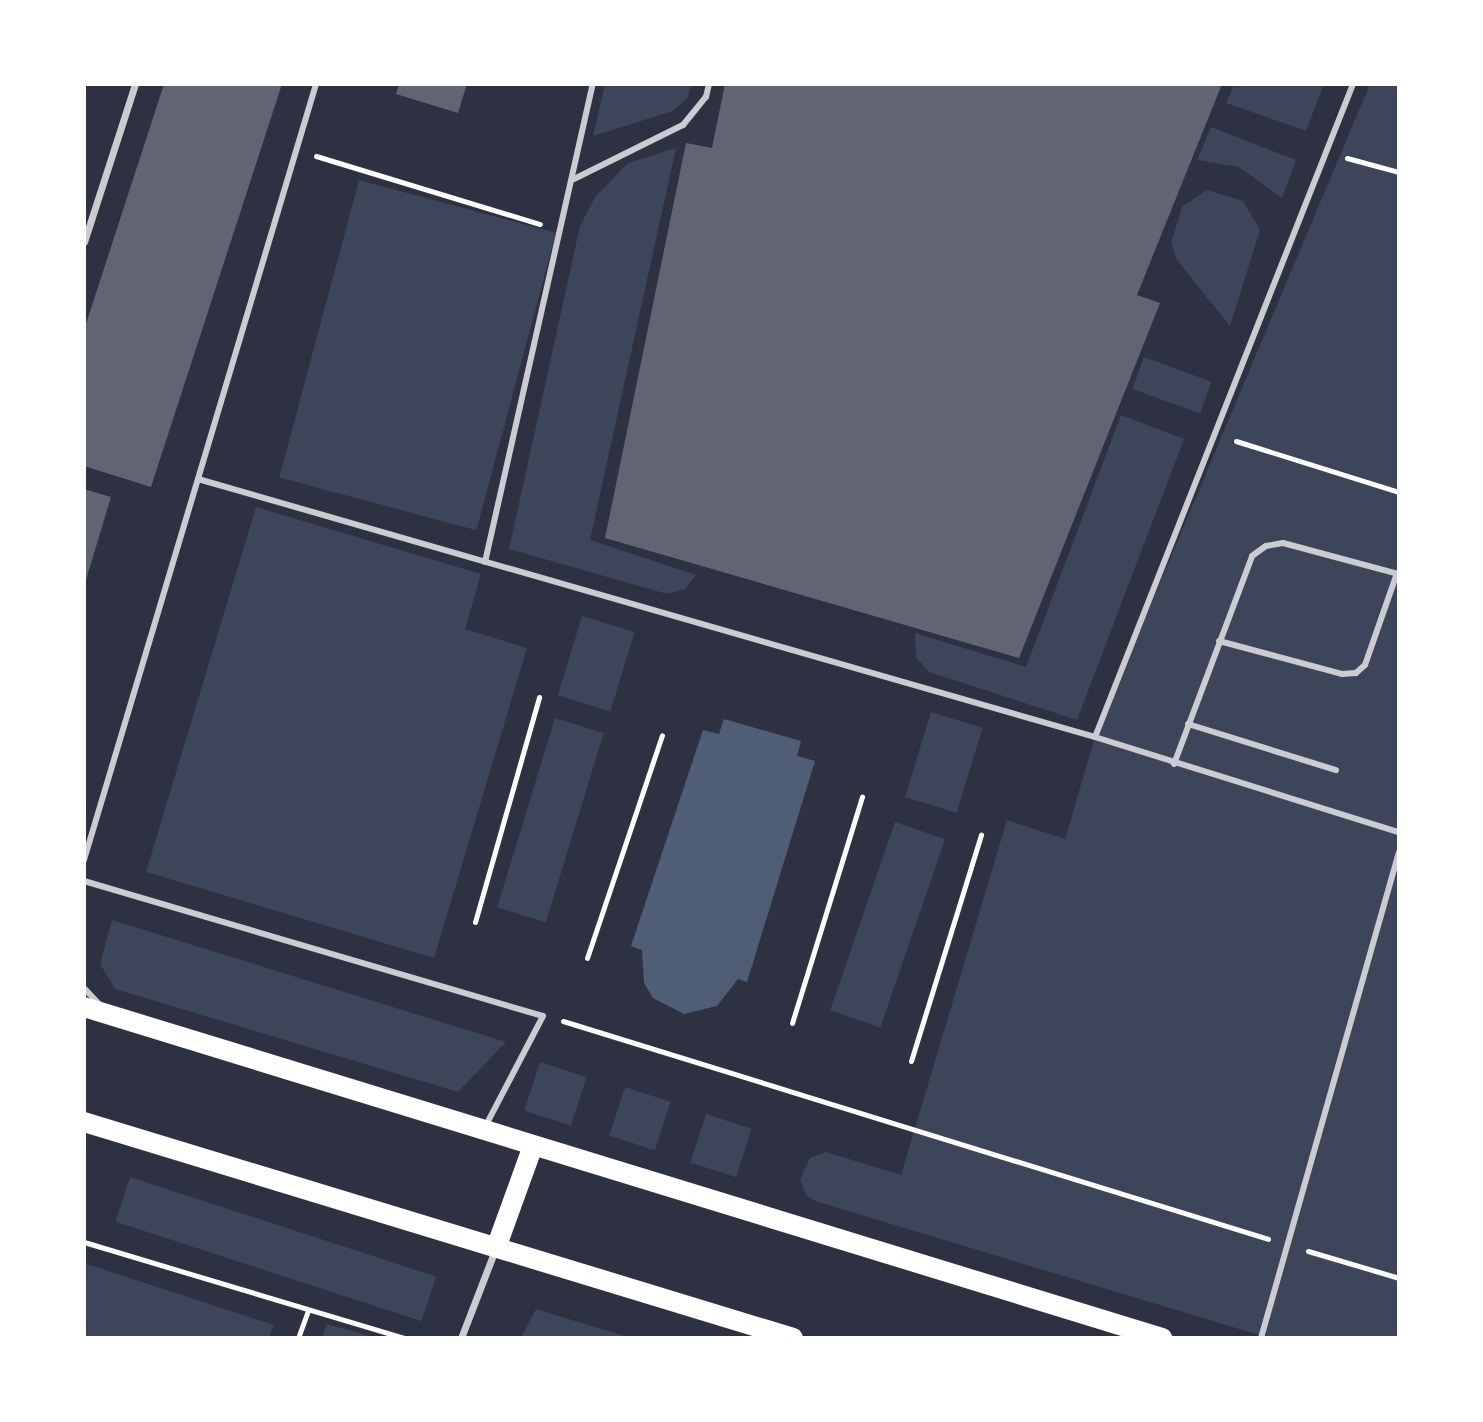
<!DOCTYPE html>
<style>
body{margin:0}
#map{position:relative;width:1483px;height:1422px;overflow:hidden;background:#2d3142;font-family:"Roboto Condensed",sans-serif}
div>[style]{position:absolute}
.green>*{inset:0;background:#3c4559;transform-origin:0 0}
.water>*{inset:0;background:#4f5d75}
.building>*{inset:0;background:#626471}
.path>*{height:5px;margin:-2.5px;padding:0 2.5px;transform-origin:2.5px;border-radius:2.5px;background:#fff}
.service>*{height:6px;margin:-3px;padding:0 3px;transform-origin:3px;border-radius:3px;background:#caccd0}
.pedestrian>*{height:7px;margin:-3.5px;padding:0 3.5px;transform-origin:3.5px;border-radius:3.5px;background:#caccd0}
.primary>*{height:20px;margin:-10px;padding:0 10px;transform-origin:10px;border-radius:10px;background:#fff}
span{translate:-50% -50%;white-space:nowrap;text-align:center;line-height:1.15;-webkit-text-stroke:6px #fff;paint-order:stroke}
.frame{position:absolute;inset:0;border:86px solid #fff;pointer-events:none}
</style>
<div id="map">
<div class="green">
<div style="clip-path:polygon(605px 84px,692px 84px,687px 99px,673px 111px,593px 136px)"></div>
<div style="clip-path:polygon(1234px 84px,1324px 84px,1306px 131px,1226px 103px)"></div>
<div style="clip-path:polygon(1370px 84px,1399px 84px,1399px 1338px,1269px 1338px,815px 1201px,806px 1195px,800px 1179px,810px 1158px,826px 1152px,901px 1175px,1007px 820px,1065px 839px,1095px 737px)"></div>
<div style="clip-path:polygon(1211px 127px,1296px 160px,1282px 198px,1239px 167px,1197px 160px)"></div>
<div style="clip-path:polygon(676px 148px,590px 540px,696px 575px,685px 589px,667px 594px,509px 549px,580px 226px,595px 197px,628px 163px)"></div>
<div style="left:359px;top:180px;width:204px;height:308px;rotate:15deg"></div>
<div style="clip-path:polygon(1207px 190px,1243px 201px,1260px 230px,1230px 326px,1177px 260px,1171px 243px,1182px 207px)"></div>
<div style="left:1144px;top:357px;width:72px;height:34px;rotate:20deg"></div>
<div style="clip-path:polygon(1121px 415px,1184px 439px,1077px 720px,929px 672px,916px 657px,915px 633px,1026px 667px)"></div>
<div style="clip-path:polygon(256px 507px,481px 574px,465px 629px,527px 648px,434px 958px,146px 872px)"></div>
<div style="left:582px;top:616px;width:55px;height:83px;rotate:17deg"></div>
<div style="left:931px;top:712px;width:54px;height:89px;rotate:17deg"></div>
<div style="left:555px;top:718px;width:51px;height:198px;rotate:17deg"></div>
<div style="left:895px;top:822px;width:53px;height:199px;rotate:19deg"></div>
<div style="clip-path:polygon(112px 920px,506px 1042px,458px 1092px,115px 989px,100px 964px)"></div>
<div style="left:540px;top:1062px;width:49px;height:51px;rotate:18deg"></div>
<div style="left:625px;top:1087px;width:48px;height:51px;rotate:18deg"></div>
<div style="left:706px;top:1114px;width:48px;height:51px;rotate:18deg"></div>
<div style="left:130px;top:1177px;width:322px;height:47px;rotate:18deg"></div>
<div style="clip-path:polygon(84px 1263px,274px 1325px,269px 1338px,84px 1338px)"></div>
<div style="clip-path:polygon(536px 1309px,631px 1338px,522px 1336px)"></div>
<div style="clip-path:polygon(327px 1324px,377px 1338px,322px 1338px)"></div>
</div>
<div class="water">
<div style="clip-path:polygon(724px 719px,801px 741px,797px 756px,815px 761px,747px 982px,738px 979px,717px 1006px,684px 1014px,653px 998px,644px 983px,642px 950px,631px 946px,703px 730px,719px 734px)"></div>
</div>
<div class="building">
<div style="clip-path:polygon(164px 84px,282px 84px,151px 487px,84px 466px,84px 330px)"></div>
<div style="clip-path:polygon(399px 84px,467px 84px,458px 113px,396px 94px)"></div>
<div style="clip-path:polygon(725px 84px,1222px 84px,1137px 295px,1160px 303px,1019px 658px,605px 538px,686px 143px,712px 148px)"></div>
<div style="clip-path:polygon(84px 489px,111px 497px,85px 583px,84px 583px)"></div>
</div>
<div class="path">
<div style="left:316px;top:156px;width:234px;rotate:16.9deg"></div>
<div style="left:1347px;top:158px;width:54px;rotate:15.1deg"></div>
<div style="left:1236px;top:441px;width:171px;rotate:17.4deg"></div>
<div style="left:475px;top:922px;width:234px;rotate:-74.1deg"></div>
<div style="left:587px;top:958px;width:235px;rotate:-71.4deg"></div>
<div style="left:563px;top:1021px;width:738px;rotate:17.18deg"></div>
<div style="left:792px;top:1023px;width:237px;rotate:-72.8deg"></div>
<div style="left:911px;top:1061px;width:237px;rotate:-72.8deg"></div>
<div style="left:84px;top:1242px;width:334px;rotate:16.7deg"></div>
<div style="left:1308px;top:1251px;width:95px;rotate:16.5deg"></div>
<div style="left:298px;top:1338px;width:29px;rotate:-70deg"></div>
</div>
<div class="service">
<div style="left:574px;top:179px;width:122px;rotate:-26.4deg"></div>
<div style="left:683px;top:125px;width:36px;rotate:-51deg"></div>
<div style="left:706px;top:97px;width:13px;rotate:-77deg"></div>
<div style="left:198px;top:479px;width:933px;rotate:16.05deg"></div>
<div style="left:1095px;top:737px;width:318px;rotate:17.4deg"></div>
<div style="left:485px;top:562px;width:490px;rotate:-77.3deg"></div>
<div style="left:1219px;top:641px;width:127px;rotate:15deg"></div>
<div style="left:1342px;top:674px;width:14px;rotate:-4deg"></div>
<div style="left:1356px;top:673px;width:12px;rotate:-42deg"></div>
<div style="left:1365px;top:665px;width:97px;rotate:-70.8deg"></div>
<div style="left:1188px;top:724px;width:155px;rotate:17.3deg"></div>
<div style="left:1095px;top:737px;width:702px;rotate:-68.44deg"></div>
<div style="left:1174px;top:764px;width:222px;rotate:-69.4deg"></div>
<div style="left:1252px;top:556px;width:17px;rotate:-36deg"></div>
<div style="left:1266px;top:546px;width:17px;rotate:-10deg"></div>
<div style="left:1283px;top:543px;width:120px;rotate:15deg"></div>
<div style="left:84px;top:860px;width:810px;rotate:-73.35deg"></div>
<div style="left:84px;top:881px;width:478px;rotate:16.4deg"></div>
<div style="left:543px;top:1016px;width:125px;rotate:117.6deg"></div>
<div style="left:84px;top:988px;width:22px;rotate:47deg"></div>
<div style="left:1261px;top:1338px;width:505px;rotate:-74.15deg"></div>
</div>
<div class="pedestrian">
<div style="left:84px;top:242px;width:166px;rotate:-72.1deg"></div>
<div style="left:461px;top:1338px;width:94px;rotate:-68.9deg"></div>
</div>
<div class="primary">
<div style="left:84px;top:1007px;width:1128px;rotate:17.07deg"></div>
<div style="left:84px;top:1122px;width:741px;rotate:16.94deg"></div>
<div style="left:496px;top:1248px;width:109px;rotate:-70.1deg"></div>
</div>
<div class="frame"></div>
</div>
